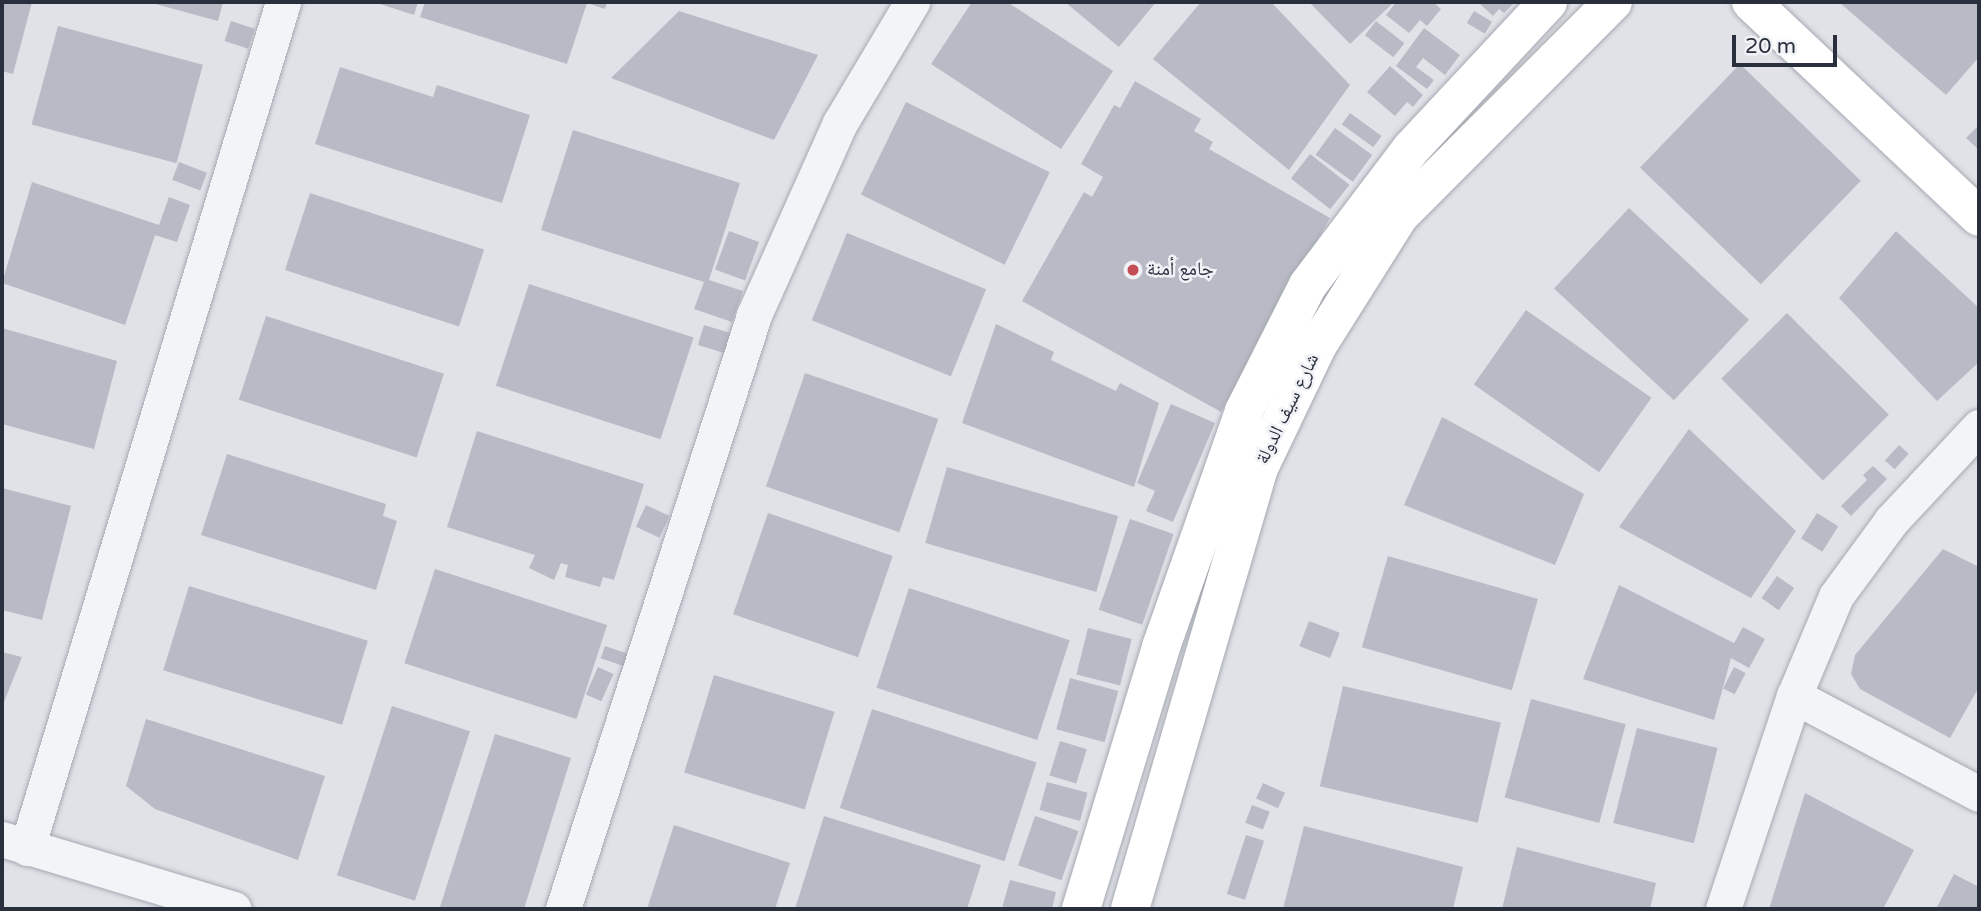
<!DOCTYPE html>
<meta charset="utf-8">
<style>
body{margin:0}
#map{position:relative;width:1981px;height:911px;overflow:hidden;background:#e0e2e8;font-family:"Varela Round","Noto Naskh Arabic",sans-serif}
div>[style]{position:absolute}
.building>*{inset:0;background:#b8bbc5;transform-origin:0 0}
.roads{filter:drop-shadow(0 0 2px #a6a9b2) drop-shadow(0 0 2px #a6a9b2)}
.street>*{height:35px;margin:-17.5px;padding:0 17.5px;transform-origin:17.5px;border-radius:17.5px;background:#f3f4f7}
.secondary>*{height:38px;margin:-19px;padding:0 19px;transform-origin:19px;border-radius:19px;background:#fff}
.primary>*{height:38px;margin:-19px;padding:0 19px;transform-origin:19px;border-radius:19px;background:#fff}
.dots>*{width:19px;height:19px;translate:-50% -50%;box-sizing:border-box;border:4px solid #f0f2f6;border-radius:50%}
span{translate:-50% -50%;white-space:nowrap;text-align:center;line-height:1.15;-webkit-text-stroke:5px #f0f2f6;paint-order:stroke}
.poi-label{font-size:19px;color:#2a2f3e}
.left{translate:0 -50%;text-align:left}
.street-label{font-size:19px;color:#2a2f3e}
.frame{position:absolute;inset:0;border:4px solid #2a2f3e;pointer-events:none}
.scale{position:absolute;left:1732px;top:35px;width:105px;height:32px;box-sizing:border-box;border:4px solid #2a2f3e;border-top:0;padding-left:9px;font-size:21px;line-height:24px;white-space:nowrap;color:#2a2f3e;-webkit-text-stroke:5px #f0f2f6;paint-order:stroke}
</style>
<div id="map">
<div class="building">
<div style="clip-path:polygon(2px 2px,32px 2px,13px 74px,2px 71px)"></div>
<div style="clip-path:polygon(148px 2px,223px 2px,218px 21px)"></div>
<div style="clip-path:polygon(374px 2px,418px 2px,414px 15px)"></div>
<div style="clip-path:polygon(425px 2px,607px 2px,605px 9px,587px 3px,567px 64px,420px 17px)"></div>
<div style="clip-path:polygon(972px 2px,1007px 2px,1113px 71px,1061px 149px,931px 64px)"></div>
<div style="clip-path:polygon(1065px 2px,1156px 2px,1119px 47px)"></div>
<div style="clip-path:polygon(1201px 2px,1271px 2px,1350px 85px,1289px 170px,1153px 59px)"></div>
<div style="clip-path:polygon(1309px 2px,1394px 2px,1350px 44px)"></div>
<div style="clip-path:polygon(1396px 2px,1433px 2px,1441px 9px,1427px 26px,1420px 20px,1409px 33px,1386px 15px)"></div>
<div style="clip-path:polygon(1478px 2px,1515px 2px,1504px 13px,1499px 9px,1493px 16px)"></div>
<div style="clip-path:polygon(1839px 2px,1979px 2px,1979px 57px,1946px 95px)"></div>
<div style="clip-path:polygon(679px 11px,818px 55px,774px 140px,611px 78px)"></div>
<div style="left:1474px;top:11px;width:21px;height:14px;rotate:31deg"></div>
<div style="left:231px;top:21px;width:25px;height:21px;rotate:18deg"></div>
<div style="left:1376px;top:21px;width:36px;height:18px;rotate:38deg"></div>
<div style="left:58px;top:26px;width:150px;height:102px;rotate:15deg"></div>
<div style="clip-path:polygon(1424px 28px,1460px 55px,1445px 75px,1423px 58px,1416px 67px,1434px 80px,1427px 89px,1396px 66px)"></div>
<div style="left:1740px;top:64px;width:168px;height:144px;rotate:44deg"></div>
<div style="clip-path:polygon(1390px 66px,1423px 95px,1413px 107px,1407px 102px,1395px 116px,1367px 92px)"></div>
<div style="clip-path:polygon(340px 67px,433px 97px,437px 85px,530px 115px,502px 203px,315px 144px)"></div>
<div style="clip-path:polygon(1135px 81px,1201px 119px,1194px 131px,1213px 142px,1209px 149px,1330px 218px,1221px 412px,1022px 301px,1084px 192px,1092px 197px,1103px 177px,1081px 164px,1114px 105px,1120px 108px)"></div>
<div style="left:906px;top:102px;width:160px;height:103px;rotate:26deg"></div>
<div style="left:1350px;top:113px;width:39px;height:14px;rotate:36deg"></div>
<div style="clip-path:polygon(1979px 125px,1979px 150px,1966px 138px)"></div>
<div style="left:1335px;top:128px;width:46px;height:33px;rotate:36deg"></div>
<div style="clip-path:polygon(573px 130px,740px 183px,709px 280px,743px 291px,732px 322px,694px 309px,704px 282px,541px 230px)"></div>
<div style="left:1310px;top:154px;width:50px;height:31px;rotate:38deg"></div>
<div style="left:179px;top:162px;width:30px;height:19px;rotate:21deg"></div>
<div style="clip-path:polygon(32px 182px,159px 225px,169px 197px,190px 205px,177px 242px,155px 235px,125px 325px,2px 283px)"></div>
<div style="left:310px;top:193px;width:183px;height:81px;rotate:18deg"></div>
<div style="left:1629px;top:208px;width:164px;height:110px;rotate:43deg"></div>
<div style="left:729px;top:231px;width:32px;height:41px;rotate:20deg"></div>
<div style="clip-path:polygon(1896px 231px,1979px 308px,1979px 362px,1937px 401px,1839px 298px)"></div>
<div style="left:847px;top:233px;width:150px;height:94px;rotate:22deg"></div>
<div style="left:529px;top:284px;width:173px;height:107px;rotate:18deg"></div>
<div style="left:1526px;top:310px;width:153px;height:91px;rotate:35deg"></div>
<div style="left:1787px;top:313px;width:144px;height:93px;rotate:45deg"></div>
<div style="left:266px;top:316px;width:187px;height:88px;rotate:18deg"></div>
<div style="clip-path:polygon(996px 324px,1054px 352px,1051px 360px,1116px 391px,1120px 383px,1159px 403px,1134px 487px,962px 423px)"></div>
<div style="left:704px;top:325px;width:30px;height:21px;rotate:17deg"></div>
<div style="clip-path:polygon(2px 328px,117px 361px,94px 449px,2px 424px)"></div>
<div style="left:805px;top:373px;width:141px;height:120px;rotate:19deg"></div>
<div style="clip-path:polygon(1171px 404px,1215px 423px,1173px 522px,1146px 511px,1155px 491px,1137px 483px)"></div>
<div style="clip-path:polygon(1442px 417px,1584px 494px,1555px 565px,1404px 505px)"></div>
<div style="clip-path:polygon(1689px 429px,1796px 531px,1751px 598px,1619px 527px)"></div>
<div style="clip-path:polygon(477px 431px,644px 484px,614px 580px,603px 577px,600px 587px,565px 577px,568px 565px,561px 563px,554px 580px,529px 568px,535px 555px,447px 527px)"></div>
<div style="left:1899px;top:445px;width:13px;height:21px;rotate:42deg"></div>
<div style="clip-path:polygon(227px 454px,386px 504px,383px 516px,397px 521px,376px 590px,201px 535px)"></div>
<div style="clip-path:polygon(1873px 466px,1887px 479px,1851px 516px,1841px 506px,1867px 480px,1863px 475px)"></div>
<div style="left:947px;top:467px;width:178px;height:79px;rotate:16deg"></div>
<div style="clip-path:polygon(2px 488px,71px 506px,42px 620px,2px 610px)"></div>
<div style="left:646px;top:505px;width:26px;height:24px;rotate:25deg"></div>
<div style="left:768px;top:513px;width:132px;height:107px;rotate:19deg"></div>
<div style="left:1817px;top:513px;width:25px;height:30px;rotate:32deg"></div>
<div style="left:1130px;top:519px;width:46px;height:96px;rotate:19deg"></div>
<div style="clip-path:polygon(1943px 549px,1979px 567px,1979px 687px,1950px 738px,1860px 689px,1851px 674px,1855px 655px)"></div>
<div style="left:1388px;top:556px;width:156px;height:95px;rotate:16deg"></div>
<div style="left:435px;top:569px;width:181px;height:99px;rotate:18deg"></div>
<div style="left:1777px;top:576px;width:21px;height:27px;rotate:35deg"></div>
<div style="clip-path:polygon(1619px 585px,1734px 643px,1743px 627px,1765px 639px,1749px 668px,1731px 658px,1714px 720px,1583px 679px)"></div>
<div style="left:189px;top:586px;width:187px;height:88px;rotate:17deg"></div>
<div style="left:909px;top:588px;width:169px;height:105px;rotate:18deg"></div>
<div style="left:1309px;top:621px;width:33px;height:27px;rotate:21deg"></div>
<div style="left:1088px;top:628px;width:45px;height:48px;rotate:14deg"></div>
<div style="left:605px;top:646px;width:24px;height:13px;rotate:19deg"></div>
<div style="clip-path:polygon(2px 652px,22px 657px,2px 707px)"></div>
<div style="left:598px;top:667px;width:17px;height:30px;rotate:24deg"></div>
<div style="left:1734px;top:667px;width:13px;height:24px;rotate:27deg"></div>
<div style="left:714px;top:675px;width:126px;height:102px;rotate:17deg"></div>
<div style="left:1070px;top:678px;width:50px;height:53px;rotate:15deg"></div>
<div style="left:1343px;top:686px;width:162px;height:103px;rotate:13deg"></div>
<div style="left:1531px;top:699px;width:98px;height:102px;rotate:15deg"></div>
<div style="left:392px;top:706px;width:82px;height:178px;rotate:18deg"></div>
<div style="left:872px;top:709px;width:173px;height:104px;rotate:18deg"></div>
<div style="clip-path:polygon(146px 719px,325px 776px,298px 860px,155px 809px,126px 786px)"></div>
<div style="left:1637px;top:728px;width:83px;height:98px;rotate:14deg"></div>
<div style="clip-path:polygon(495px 734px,571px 758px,524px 909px,449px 909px,440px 907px)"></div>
<div style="left:1060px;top:741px;width:28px;height:36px;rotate:17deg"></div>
<div style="left:1047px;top:782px;width:42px;height:29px;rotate:15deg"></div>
<div style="left:1263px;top:783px;width:24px;height:17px;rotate:24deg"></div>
<div style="clip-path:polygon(1805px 793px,1914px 850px,1883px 909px,1769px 909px)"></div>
<div style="left:1252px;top:805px;width:19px;height:19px;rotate:21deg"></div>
<div style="clip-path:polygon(824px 816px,981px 865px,967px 909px,795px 909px)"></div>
<div style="left:1035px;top:816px;width:46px;height:52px;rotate:19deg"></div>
<div style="clip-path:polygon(674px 825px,790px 863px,775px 909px,647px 909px)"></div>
<div style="clip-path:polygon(1304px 826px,1463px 867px,1453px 909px,1283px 909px)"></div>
<div style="left:1246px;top:835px;width:19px;height:62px;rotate:18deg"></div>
<div style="clip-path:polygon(1517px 847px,1656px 883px,1650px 909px,1502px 909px)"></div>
<div style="clip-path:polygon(1954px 874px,1979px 887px,1979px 909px,1936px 909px)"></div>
<div style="clip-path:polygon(1010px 880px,1056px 892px,1052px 909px,1002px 908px)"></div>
</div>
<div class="roads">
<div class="street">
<div style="left:1794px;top:696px;width:209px;rotate:27.9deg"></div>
<div style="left:2px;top:839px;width:242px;rotate:16.8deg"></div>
<div style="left:27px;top:848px;width:884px;rotate:-73.16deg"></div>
<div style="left:563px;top:909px;width:624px;rotate:-72.17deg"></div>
<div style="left:754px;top:315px;width:210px;rotate:-65.9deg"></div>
<div style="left:840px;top:123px;width:141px;rotate:-59.2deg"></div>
<div style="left:1723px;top:909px;width:225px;rotate:-71.6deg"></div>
<div style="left:1794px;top:696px;width:108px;rotate:-67.2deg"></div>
<div style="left:1836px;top:596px;width:93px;rotate:-53.7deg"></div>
<div style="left:1891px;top:521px;width:129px;rotate:-46.9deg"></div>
</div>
<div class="secondary">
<div style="left:1751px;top:2px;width:313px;rotate:43.3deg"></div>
</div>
<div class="primary">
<div style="left:1081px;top:909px;width:274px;rotate:-73deg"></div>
<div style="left:1161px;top:647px;width:250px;rotate:-70.6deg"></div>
<div style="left:1244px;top:411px;width:141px;rotate:-63.1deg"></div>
<div style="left:1308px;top:285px;width:171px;rotate:-52.9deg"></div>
<div style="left:1411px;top:149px;width:201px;rotate:-47deg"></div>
<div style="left:1130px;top:909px;width:457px;rotate:-73.7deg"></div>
<div style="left:1258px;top:470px;width:139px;rotate:-64.4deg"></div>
<div style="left:1318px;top:345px;width:154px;rotate:-57.8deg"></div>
<div style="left:1400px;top:215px;width:301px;rotate:-45deg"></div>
</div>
</div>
<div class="dots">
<div style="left:1133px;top:270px;background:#c44e53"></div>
</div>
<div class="poi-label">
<span class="left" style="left:1147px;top:270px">جامع أمنة</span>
</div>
<div class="street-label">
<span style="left:1288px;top:409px;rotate:-64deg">شارع سيف الدولة</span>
</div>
<div class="frame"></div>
<div class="scale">20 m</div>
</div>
